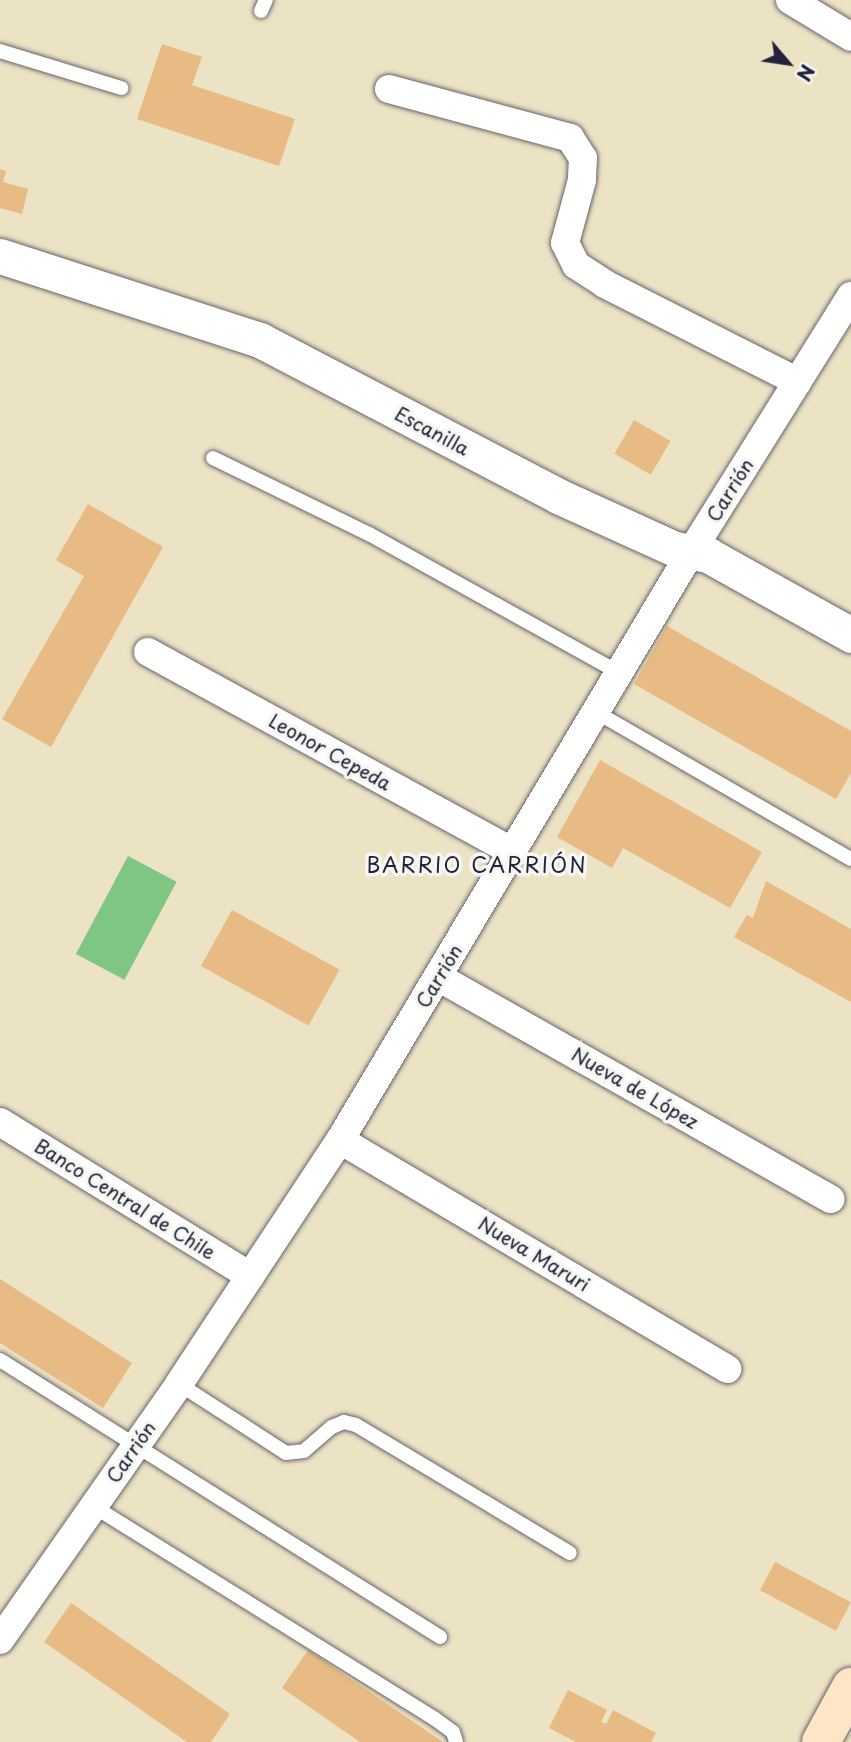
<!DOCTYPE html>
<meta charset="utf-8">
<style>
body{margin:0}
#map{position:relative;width:851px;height:1742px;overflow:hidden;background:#ece2c4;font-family:"Playpen Sans",sans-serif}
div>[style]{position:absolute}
.green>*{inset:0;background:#7ec682;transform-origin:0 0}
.building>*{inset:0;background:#e7bb83;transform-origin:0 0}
.roads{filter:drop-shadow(0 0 2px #69656b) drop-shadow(0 0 2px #69656b)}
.service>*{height:14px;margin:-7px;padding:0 7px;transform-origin:7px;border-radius:7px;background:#fff}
.minor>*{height:28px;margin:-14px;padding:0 14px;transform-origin:14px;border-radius:14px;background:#fff}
.tertiary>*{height:35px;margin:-17.5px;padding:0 17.5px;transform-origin:17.5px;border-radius:17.5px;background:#fff}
.secondary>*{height:38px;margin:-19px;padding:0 19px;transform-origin:19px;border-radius:19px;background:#fee5c5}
span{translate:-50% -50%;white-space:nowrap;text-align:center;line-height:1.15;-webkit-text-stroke:7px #f6f6f2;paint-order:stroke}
.street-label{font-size:19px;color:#22223b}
.neighbourhood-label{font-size:21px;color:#22223b;letter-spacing:2px}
.north{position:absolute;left:753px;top:28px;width:70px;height:70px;-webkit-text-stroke:5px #f6f6f2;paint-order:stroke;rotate:119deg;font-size:19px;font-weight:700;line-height:28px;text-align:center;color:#22223b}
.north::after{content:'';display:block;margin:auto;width:24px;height:32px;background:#22223b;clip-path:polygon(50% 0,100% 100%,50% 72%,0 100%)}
</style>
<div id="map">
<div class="green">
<div style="left:128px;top:856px;width:55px;height:111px;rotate:28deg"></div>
</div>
<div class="building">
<div style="clip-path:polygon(162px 44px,202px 57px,192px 85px,295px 119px,279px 166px,137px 119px)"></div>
<div style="clip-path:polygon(0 169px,6px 171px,3px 182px,28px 189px,22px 214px,0 208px)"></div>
<div style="left:634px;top:420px;width:42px;height:39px;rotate:30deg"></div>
<div style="clip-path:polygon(88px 504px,163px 547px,51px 747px,2px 719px,84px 576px,56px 560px)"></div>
<div style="clip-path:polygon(667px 626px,851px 731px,851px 773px,836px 799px,634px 684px)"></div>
<div style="clip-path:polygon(600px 760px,762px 852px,730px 908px,623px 848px,612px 868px,557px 837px)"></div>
<div style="clip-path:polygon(766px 881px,851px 929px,851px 1002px,734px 937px,747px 915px,753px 918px)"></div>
<div style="left:232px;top:910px;width:123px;height:64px;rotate:29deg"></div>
<div style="clip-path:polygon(0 1279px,132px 1363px,103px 1408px,0 1343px)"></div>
<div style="left:775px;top:1562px;width:86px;height:32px;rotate:28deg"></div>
<div style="clip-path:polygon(71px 1603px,230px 1714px,211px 1742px,187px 1742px,44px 1642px)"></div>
<div style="clip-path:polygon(308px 1650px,443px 1742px,360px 1742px,282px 1688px)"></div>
<div style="clip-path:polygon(568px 1690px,607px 1710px,601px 1722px,606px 1724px,613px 1710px,656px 1733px,651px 1742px,576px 1742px,549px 1728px)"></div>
</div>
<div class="roads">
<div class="service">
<div style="left:261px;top:11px;width:12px;rotate:-66deg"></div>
<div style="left:0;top:51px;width:127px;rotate:17deg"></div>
<div style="left:213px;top:458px;width:174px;rotate:26deg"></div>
<div style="left:369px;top:534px;width:287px;rotate:29deg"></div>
<div style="left:596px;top:712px;width:294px;rotate:30deg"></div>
<div style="left:0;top:1360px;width:520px;rotate:32.19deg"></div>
<div style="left:179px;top:1384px;width:127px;rotate:32.8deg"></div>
<div style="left:286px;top:1453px;width:18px;rotate:-6deg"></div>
<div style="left:304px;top:1451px;width:37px;rotate:-41deg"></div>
<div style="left:332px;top:1427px;width:13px;rotate:-23deg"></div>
<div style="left:344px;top:1422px;width:12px;rotate:14deg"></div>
<div style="left:356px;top:1425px;width:249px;rotate:30.9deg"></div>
<div style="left:93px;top:1506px;width:403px;rotate:31.9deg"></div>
<div style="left:435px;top:1719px;width:22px;rotate:36deg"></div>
<div style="left:453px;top:1732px;width:10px;rotate:73deg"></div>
</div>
<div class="minor">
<div style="left:790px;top:0;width:71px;rotate:31.2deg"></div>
<div style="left:389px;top:89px;width:188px;rotate:15.1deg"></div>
<div style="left:570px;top:138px;width:24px;rotate:57deg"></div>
<div style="left:583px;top:158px;width:22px;rotate:93deg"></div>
<div style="left:582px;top:180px;width:65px;rotate:105.1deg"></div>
<div style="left:565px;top:243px;width:25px;rotate:63deg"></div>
<div style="left:576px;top:265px;width:35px;rotate:33deg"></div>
<div style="left:605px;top:284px;width:216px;rotate:26.9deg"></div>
<div style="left:148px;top:652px;width:416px;rotate:28.7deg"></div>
<div style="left:438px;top:977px;width:451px;rotate:29.5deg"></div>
<div style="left:0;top:1122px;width:294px;rotate:31.6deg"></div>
<div style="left:340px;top:1140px;width:450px;rotate:30.6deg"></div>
<div style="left:0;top:1640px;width:312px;rotate:-55deg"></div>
<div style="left:179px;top:1384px;width:292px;rotate:-56.6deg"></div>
<div style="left:340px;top:1140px;width:685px;rotate:-59.17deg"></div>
<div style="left:691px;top:552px;width:302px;rotate:-58deg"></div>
</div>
<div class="tertiary">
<div style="left:0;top:256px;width:273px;rotate:17.9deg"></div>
<div style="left:260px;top:340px;width:336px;rotate:27.6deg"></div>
<div style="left:558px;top:496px;width:128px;rotate:24.4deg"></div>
<div style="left:675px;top:549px;width:34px;rotate:10deg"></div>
<div style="left:708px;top:555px;width:164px;rotate:29.2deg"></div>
</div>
<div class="secondary">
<div style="left:821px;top:1742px;width:63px;rotate:-61.4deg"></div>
</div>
</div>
<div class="street-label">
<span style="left:432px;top:431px;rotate:28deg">Escanilla</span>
<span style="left:730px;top:490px;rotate:-58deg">Carrión</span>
<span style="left:330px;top:752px;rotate:29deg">Leonor Cepeda</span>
<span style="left:439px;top:976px;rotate:-59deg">Carrión</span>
<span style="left:635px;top:1088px;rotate:30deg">Nueva de López</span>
<span style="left:125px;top:1199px;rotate:32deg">Banco Central de Chile</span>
<span style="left:534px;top:1254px;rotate:31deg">Nueva Maruri</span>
<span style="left:131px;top:1452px;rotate:-55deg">Carrión</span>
</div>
<div class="neighbourhood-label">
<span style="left:477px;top:864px">BARRIO CARRIÓN</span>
</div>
<div class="north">N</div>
</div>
